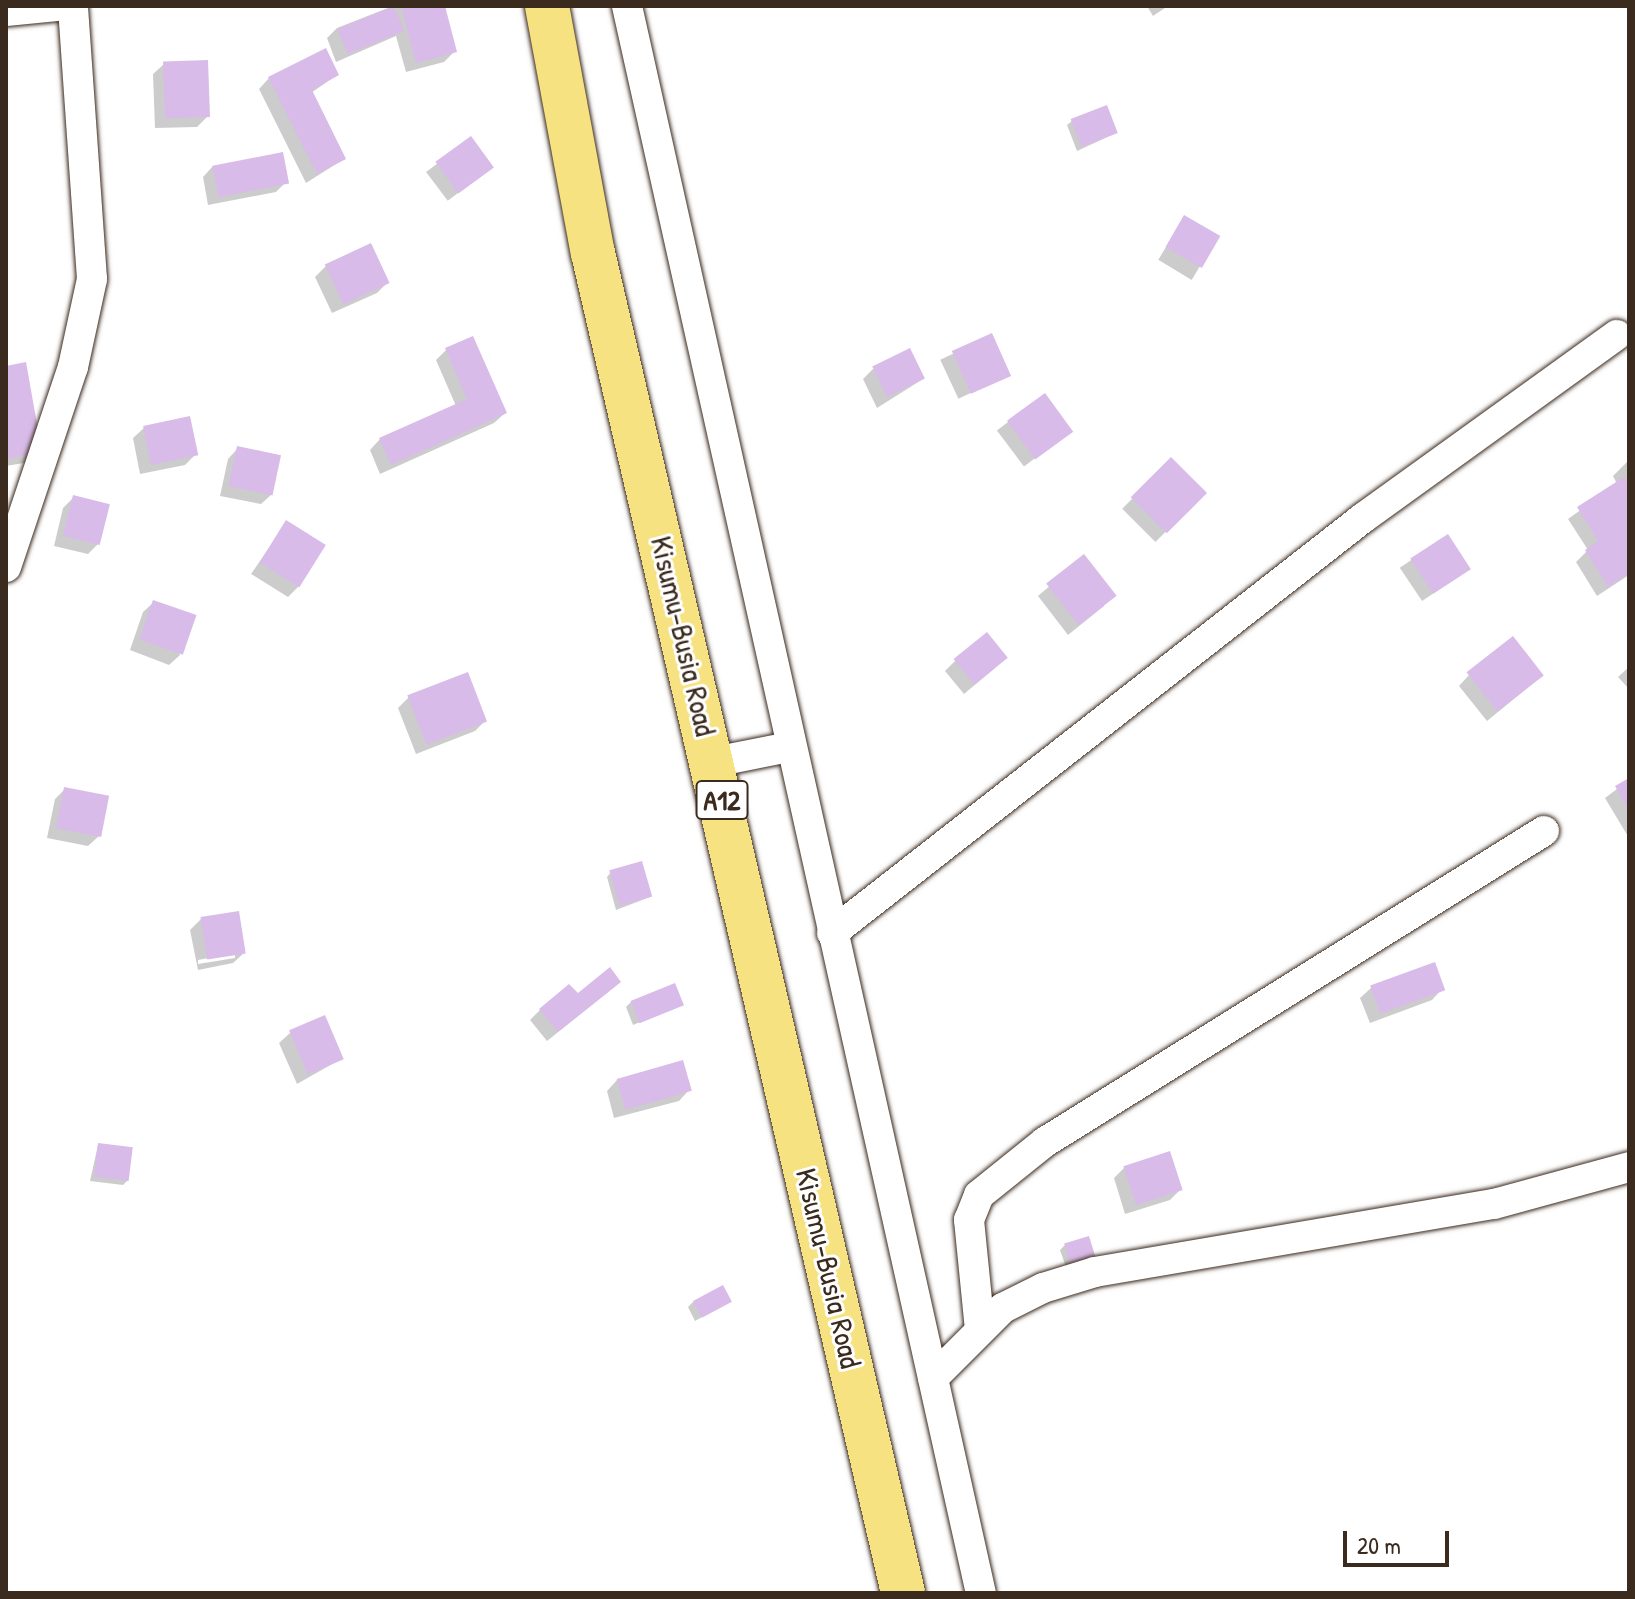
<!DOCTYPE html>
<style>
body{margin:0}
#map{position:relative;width:1635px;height:1599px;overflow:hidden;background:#fff;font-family:"Patrick Hand",sans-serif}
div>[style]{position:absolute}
.shadow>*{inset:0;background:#0003;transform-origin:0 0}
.building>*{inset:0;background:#d8bbe8;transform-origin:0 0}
.roads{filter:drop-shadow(0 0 2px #3b2a1e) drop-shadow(0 0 2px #3b2a1e)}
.minor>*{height:30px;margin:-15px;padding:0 15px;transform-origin:15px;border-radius:15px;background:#fff}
.trunk>*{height:44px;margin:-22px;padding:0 22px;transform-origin:22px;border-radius:22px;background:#f7e281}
span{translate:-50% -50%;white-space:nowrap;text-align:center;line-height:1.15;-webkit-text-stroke:6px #fff;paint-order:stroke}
.shield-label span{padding:2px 6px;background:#fff;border:2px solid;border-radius:6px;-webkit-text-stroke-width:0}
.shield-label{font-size:28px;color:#3b2a1e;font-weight:700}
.street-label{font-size:30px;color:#3b2a1e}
.frame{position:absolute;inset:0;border:8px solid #3b2a1e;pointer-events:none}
.scale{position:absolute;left:1343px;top:1531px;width:106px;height:36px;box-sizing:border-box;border:4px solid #3b2a1e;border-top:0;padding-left:10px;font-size:24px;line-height:28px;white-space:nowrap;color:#3b2a1e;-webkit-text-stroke:6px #fff;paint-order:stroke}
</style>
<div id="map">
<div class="shadow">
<div style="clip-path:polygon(393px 6px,443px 6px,454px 52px,444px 62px,406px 72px,396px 36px,336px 62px,327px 38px,337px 28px)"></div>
<div style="clip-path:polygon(1147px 6px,1168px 6px,1153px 16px)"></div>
<div style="clip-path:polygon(164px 64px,208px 116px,197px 127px,155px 128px,153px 74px)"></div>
<div style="clip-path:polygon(337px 75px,311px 93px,344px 159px,306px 183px,259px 89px,269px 78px)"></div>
<div style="clip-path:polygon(1072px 121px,1116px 133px,1077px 151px,1067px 125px)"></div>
<div style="left:470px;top:139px;width:36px;height:55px;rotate:53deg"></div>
<div style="clip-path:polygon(213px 166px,286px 182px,276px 192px,208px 205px,203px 177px)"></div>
<div style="left:1184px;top:217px;width:39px;height:50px;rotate:31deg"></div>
<div style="clip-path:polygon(326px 266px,388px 282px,377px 293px,332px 313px,315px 277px)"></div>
<div style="left:991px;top:336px;width:43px;height:56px;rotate:65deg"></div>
<div style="clip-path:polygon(446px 350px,505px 413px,494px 423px,380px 474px,370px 450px,380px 439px,456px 406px,436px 360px)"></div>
<div style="clip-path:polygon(6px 368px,30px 462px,6px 466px)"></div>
<div style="clip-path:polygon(873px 369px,923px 379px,877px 408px,863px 379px)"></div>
<div style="left:1044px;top:395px;width:45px;height:59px;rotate:53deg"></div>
<div style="clip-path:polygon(144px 428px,196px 454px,185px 465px,140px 474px,133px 438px)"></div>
<div style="clip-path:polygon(238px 448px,272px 494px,261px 504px,220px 496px,228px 459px)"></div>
<div style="left:1171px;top:460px;width:47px;height:69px;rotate:45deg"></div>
<div style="clip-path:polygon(1629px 460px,1629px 575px,1597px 596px,1576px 562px,1588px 550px,1568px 519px,1617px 484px,1613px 476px)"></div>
<div style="clip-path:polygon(74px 497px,98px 544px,88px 554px,54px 546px,63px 508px)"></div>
<div style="clip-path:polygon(286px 523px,299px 586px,288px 597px,251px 574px)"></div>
<div style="left:1447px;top:536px;width:40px;height:57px;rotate:56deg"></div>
<div style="clip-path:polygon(1084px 557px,1104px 606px,1068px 635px,1038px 596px)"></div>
<div style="clip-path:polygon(154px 602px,180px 655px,169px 665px,130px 650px,143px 612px)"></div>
<div style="clip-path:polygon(955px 661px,995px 668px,964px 694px,945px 671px)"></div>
<div style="clip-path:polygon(1629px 667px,1629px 689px,1618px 677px)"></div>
<div style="clip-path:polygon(1469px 675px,1531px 685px,1487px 721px,1459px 686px)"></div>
<div style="clip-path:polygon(409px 697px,485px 721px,475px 731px,416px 754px,398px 708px)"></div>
<div style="clip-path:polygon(1629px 780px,1629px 838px,1605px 798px)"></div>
<div style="clip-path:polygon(65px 789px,99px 836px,88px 846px,47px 838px,55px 799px)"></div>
<div style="clip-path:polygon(611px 872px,650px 897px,616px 910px,607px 877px)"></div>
<div style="clip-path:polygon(evenodd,201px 919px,244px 953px,233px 963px,198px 970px,190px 930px,201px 919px,235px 953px,235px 958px,198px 964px,198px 960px,235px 953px)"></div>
<div style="clip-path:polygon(1371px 988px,1442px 989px,1432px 1000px,1370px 1023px,1360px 998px)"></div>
<div style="clip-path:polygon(608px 992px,547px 1041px,530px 1020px,540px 1010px,577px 996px)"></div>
<div style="clip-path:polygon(631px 1002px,681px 1005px,633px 1025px,626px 1007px)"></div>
<div style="clip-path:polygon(290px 1033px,341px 1059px,297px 1084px,279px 1043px)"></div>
<div style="clip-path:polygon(617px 1080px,689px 1090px,679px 1101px,614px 1118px,607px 1091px)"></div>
<div style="clip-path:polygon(98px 1145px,128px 1180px,123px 1185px,90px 1181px)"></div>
<div style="clip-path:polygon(1124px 1168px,1181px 1189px,1170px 1200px,1125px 1214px,1114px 1178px)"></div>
<div style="clip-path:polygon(1065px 1245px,1093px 1255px,1066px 1267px,1060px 1250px)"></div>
<div style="clip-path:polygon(693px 1302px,729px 1302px,695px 1321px,688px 1307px)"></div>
</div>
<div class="building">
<div style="left:394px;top:6px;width:27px;height:61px;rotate:68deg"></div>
<div style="clip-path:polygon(401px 6px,445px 6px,457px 52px,416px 63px)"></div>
<div style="clip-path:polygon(326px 48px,339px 75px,312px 90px,346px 159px,317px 174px,268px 77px)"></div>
<div style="left:208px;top:60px;width:57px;height:45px;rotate:88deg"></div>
<div style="left:1107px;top:105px;width:30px;height:39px;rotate:69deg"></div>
<div style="left:471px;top:136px;width:39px;height:44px;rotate:54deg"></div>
<div style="left:283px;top:152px;width:32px;height:72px;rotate:79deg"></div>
<div style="left:1184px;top:215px;width:42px;height:37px;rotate:30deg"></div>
<div style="left:371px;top:243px;width:44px;height:51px;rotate:65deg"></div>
<div style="left:992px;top:333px;width:47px;height:44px;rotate:66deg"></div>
<div style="clip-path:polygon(473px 336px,507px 413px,391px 465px,379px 438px,467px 399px,445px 348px)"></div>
<div style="left:910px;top:348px;width:34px;height:42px;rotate:64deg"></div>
<div style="clip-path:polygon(26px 362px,42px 452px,6px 459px,6px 366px)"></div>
<div style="left:1045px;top:393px;width:48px;height:47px;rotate:54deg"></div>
<div style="left:190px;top:416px;width:40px;height:48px;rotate:78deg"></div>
<div style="left:237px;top:446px;width:45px;height:41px;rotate:12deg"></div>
<div style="left:1171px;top:457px;width:51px;height:57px;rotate:45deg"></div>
<div style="clip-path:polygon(1624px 477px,1629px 484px,1629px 573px,1608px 587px,1585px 550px,1598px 541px,1577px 507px)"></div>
<div style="left:73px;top:495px;width:38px;height:42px;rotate:14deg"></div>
<div style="left:286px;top:520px;width:47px;height:50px;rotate:32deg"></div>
<div style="left:1448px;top:534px;width:42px;height:45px;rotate:57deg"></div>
<div style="left:1084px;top:554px;width:53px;height:48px;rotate:52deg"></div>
<div style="left:153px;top:600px;width:46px;height:42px;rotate:19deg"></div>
<div style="left:987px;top:632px;width:33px;height:43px;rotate:51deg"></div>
<div style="left:1513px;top:636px;width:50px;height:59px;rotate:52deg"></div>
<div style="left:468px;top:672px;width:53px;height:65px;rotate:69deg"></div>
<div style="clip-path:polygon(1629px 778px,1629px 811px,1615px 786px)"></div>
<div style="left:64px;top:787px;width:46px;height:42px;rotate:11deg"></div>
<div style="left:642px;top:861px;width:37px;height:34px;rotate:74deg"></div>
<div style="left:239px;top:911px;width:43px;height:39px;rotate:81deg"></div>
<div style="left:1435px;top:962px;width:30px;height:69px;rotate:70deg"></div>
<div style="clip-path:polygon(610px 967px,621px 982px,558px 1032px,539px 1009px,569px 984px,578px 993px)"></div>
<div style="left:675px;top:983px;width:24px;height:48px;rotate:68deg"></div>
<div style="left:325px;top:1015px;width:48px;height:39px;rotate:67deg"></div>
<div style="left:683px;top:1060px;width:32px;height:69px;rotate:74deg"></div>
<div style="left:98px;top:1143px;width:35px;height:34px;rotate:7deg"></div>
<div style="left:1170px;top:1151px;width:41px;height:49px;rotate:72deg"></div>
<div style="left:1089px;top:1236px;width:21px;height:26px;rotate:73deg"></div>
<div style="left:723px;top:1285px;width:19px;height:34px;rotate:62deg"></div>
</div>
<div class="roads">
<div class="minor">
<div style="left:627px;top:6px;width:1626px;rotate:77.43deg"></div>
<div style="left:6px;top:11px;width:51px;rotate:-5.6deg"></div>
<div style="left:6px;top:567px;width:211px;rotate:-71.5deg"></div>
<div style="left:73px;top:367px;width:90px;rotate:-77.8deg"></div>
<div style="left:92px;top:279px;width:274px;rotate:-94deg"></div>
<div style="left:714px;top:762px;width:76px;rotate:-11.3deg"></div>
<div style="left:832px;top:933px;width:674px;rotate:-38.01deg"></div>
<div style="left:1363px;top:518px;width:313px;rotate:-35.8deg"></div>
<div style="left:980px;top:1330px;width:111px;rotate:-95.7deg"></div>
<div style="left:969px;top:1220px;width:27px;rotate:-68deg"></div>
<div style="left:979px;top:1195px;width:85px;rotate:-38.8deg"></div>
<div style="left:1045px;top:1142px;width:588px;rotate:-31.93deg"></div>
<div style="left:933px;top:1378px;width:99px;rotate:-45deg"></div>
<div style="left:1003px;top:1308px;width:45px;rotate:-26.6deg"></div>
<div style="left:1043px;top:1288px;width:54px;rotate:-17.1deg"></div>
<div style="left:1095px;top:1272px;width:405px;rotate:-9.7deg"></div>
<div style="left:1494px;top:1204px;width:140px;rotate:-15.3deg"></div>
</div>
<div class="trunk">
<div style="left:547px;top:6px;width:251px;rotate:79.5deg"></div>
<div style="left:593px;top:253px;width:1375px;rotate:76.97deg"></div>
</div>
</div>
<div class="shield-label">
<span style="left:722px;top:800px">A12</span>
</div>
<div class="street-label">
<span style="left:684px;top:636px;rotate:77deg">Kisumu-Busia Road</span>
<span style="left:829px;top:1268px;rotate:77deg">Kisumu-Busia Road</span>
</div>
<div class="frame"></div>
<div class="scale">20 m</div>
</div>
